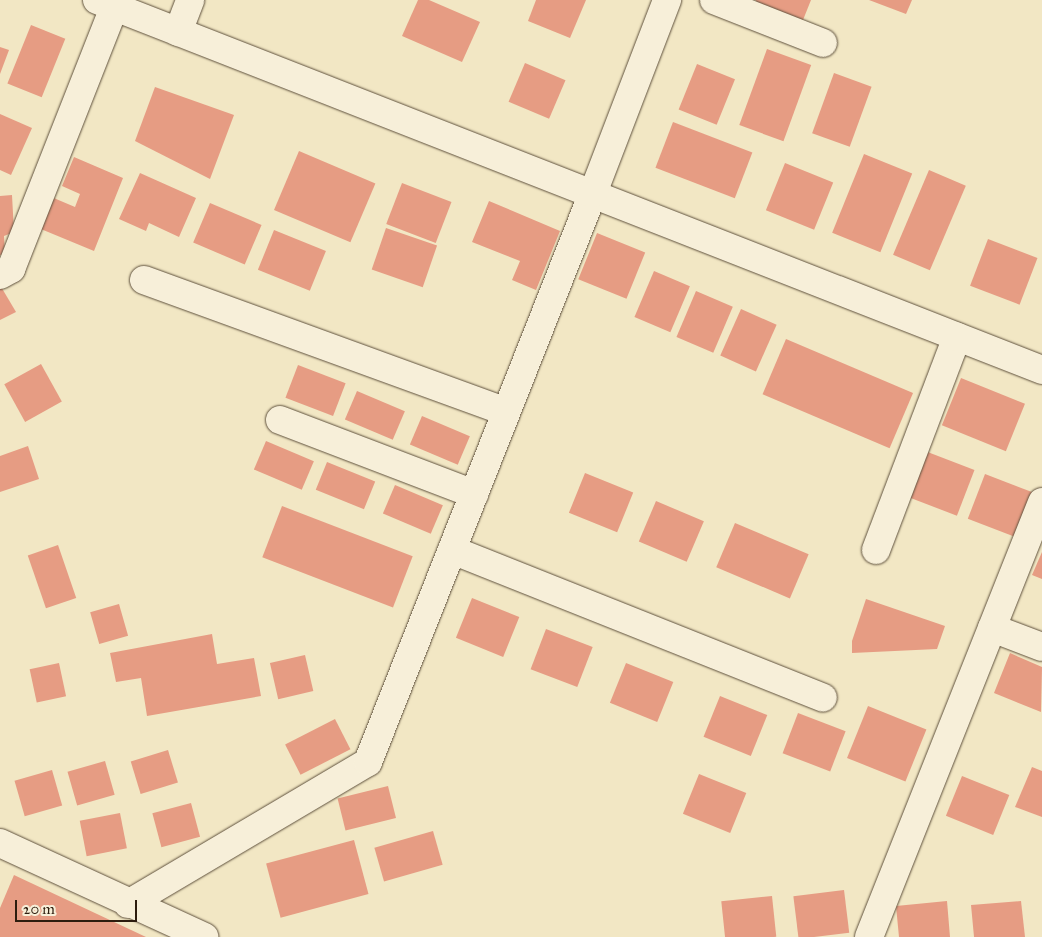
<!DOCTYPE html>
<style>
body{margin:0}
#map{position:relative;width:1042px;height:937px;overflow:hidden;background:#f2e7c4;font-family:"IM FELL Great Primer",serif}
div>[style]{position:absolute}
.building>*{inset:0;background:#e69c83;transform-origin:0 0}
.roads{filter:drop-shadow(0 0 1px #5e503c) drop-shadow(0 0 1px #5e503c)}
.minor>*{height:28px;margin:-14px;padding:0 14px;transform-origin:14px;border-radius:14px;background:#f7efd9}
.tertiary>*{height:28px;margin:-14px;padding:0 14px;transform-origin:14px;border-radius:14px;background:#f7efd9}
span{translate:-50% -50%;white-space:nowrap;text-align:center;line-height:1.15;-webkit-text-stroke:4px #f7efd9;paint-order:stroke}
.scale{position:absolute;left:15px;top:900px;width:122px;height:22px;box-sizing:border-box;border:2px solid #2d1d0e;border-top:0;padding-left:6px;font-size:15px;line-height:18px;white-space:nowrap;color:#2d1d0e;-webkit-text-stroke:4px #f7efd9;paint-order:stroke}
</style>
<div id="map">
<div class="building">
<div style="clip-path:polygon(418px 0,429px 0,480px 22px,462px 62px,402px 36px)"></div>
<div style="clip-path:polygon(536px 0,586px 0,570px 38px,528px 21px)"></div>
<div style="clip-path:polygon(756px 0,811px 0,801px 25px,754px 6px)"></div>
<div style="clip-path:polygon(869px 0,912px 0,906px 14px)"></div>
<div style="left:31px;top:25px;width:37px;height:63px;rotate:22deg"></div>
<div style="clip-path:polygon(0 47px,9px 50px,0 74px)"></div>
<div style="left:767px;top:49px;width:47px;height:81px;rotate:20deg"></div>
<div style="left:525px;top:63px;width:44px;height:42px;rotate:23deg"></div>
<div style="left:697px;top:64px;width:41px;height:49px;rotate:22deg"></div>
<div style="left:834px;top:73px;width:40px;height:64px;rotate:20deg"></div>
<div style="clip-path:polygon(155px 87px,234px 115px,210px 179px,135px 141px)"></div>
<div style="clip-path:polygon(0 114px,32px 128px,11px 175px,0 170px)"></div>
<div style="left:673px;top:122px;width:85px;height:49px;rotate:21deg"></div>
<div style="left:299px;top:151px;width:83px;height:64px;rotate:23deg"></div>
<div style="left:864px;top:154px;width:52px;height:85px;rotate:22deg"></div>
<div style="clip-path:polygon(74px 157px,123px 178px,94px 251px,36px 227px,49px 196px,75px 207px,80px 194px,62px 186px)"></div>
<div style="left:785px;top:163px;width:52px;height:51px;rotate:22deg"></div>
<div style="left:929px;top:170px;width:40px;height:92px;rotate:23deg"></div>
<div style="clip-path:polygon(140px 173px,196px 198px,179px 237px,149px 223px,146px 231px,119px 219px)"></div>
<div style="left:402px;top:183px;width:53px;height:44px;rotate:21deg"></div>
<div style="clip-path:polygon(12px 195px,14px 232px,4px 236px,5px 255px,0 255px,0 196px)"></div>
<div style="clip-path:polygon(489px 201px,560px 231px,536px 290px,512px 280px,520px 261px,472px 242px)"></div>
<div style="left:210px;top:203px;width:56px;height:43px;rotate:23deg"></div>
<div style="left:386px;top:228px;width:54px;height:44px;rotate:19deg"></div>
<div style="left:274px;top:230px;width:56px;height:43px;rotate:22deg"></div>
<div style="left:597px;top:233px;width:52px;height:50px;rotate:22deg"></div>
<div style="left:988px;top:239px;width:53px;height:50px;rotate:21deg"></div>
<div style="left:654px;top:271px;width:39px;height:50px;rotate:23deg"></div>
<div style="clip-path:polygon(0 285px,16px 312px,0 320px)"></div>
<div style="left:696px;top:291px;width:40px;height:50px;rotate:23deg"></div>
<div style="left:741px;top:309px;width:39px;height:51px;rotate:24deg"></div>
<div style="left:786px;top:339px;width:138px;height:60px;rotate:23deg"></div>
<div style="left:41px;top:364px;width:43px;height:42px;rotate:61deg"></div>
<div style="left:298px;top:365px;width:51px;height:35px;rotate:21deg"></div>
<div style="left:961px;top:378px;width:69px;height:51px;rotate:22deg"></div>
<div style="left:357px;top:391px;width:52px;height:31px;rotate:23deg"></div>
<div style="left:422px;top:416px;width:52px;height:31px;rotate:23deg"></div>
<div style="left:266px;top:441px;width:52px;height:31px;rotate:23deg"></div>
<div style="clip-path:polygon(28px 446px,39px 479px,0 492px,0 456px)"></div>
<div style="left:925px;top:451px;width:53px;height:49px;rotate:21deg"></div>
<div style="left:327px;top:462px;width:52px;height:30px;rotate:22deg"></div>
<div style="left:585px;top:473px;width:52px;height:43px;rotate:22deg"></div>
<div style="left:985px;top:474px;width:53px;height:48px;rotate:21deg"></div>
<div style="left:395px;top:485px;width:52px;height:31px;rotate:23deg"></div>
<div style="left:656px;top:501px;width:52px;height:44px;rotate:23deg"></div>
<div style="left:282px;top:506px;width:140px;height:55px;rotate:21deg"></div>
<div style="left:735px;top:523px;width:80px;height:48px;rotate:23deg"></div>
<div style="left:58px;top:545px;width:56px;height:32px;rotate:71deg"></div>
<div style="clip-path:polygon(1042px 552px,1042px 579px,1032px 575px)"></div>
<div style="left:472px;top:598px;width:51px;height:43px;rotate:22deg"></div>
<div style="clip-path:polygon(866px 599px,945px 626px,937px 649px,852px 653px,852px 641px)"></div>
<div style="left:119px;top:604px;width:33px;height:30px;rotate:74deg"></div>
<div style="left:546px;top:629px;width:50px;height:43px;rotate:21deg"></div>
<div style="clip-path:polygon(212px 634px,217px 664px,254px 658px,261px 696px,147px 716px,141px 678px,116px 682px,110px 653px)"></div>
<div style="clip-path:polygon(1010px 653px,1042px 667px,1041px 712px,994px 693px)"></div>
<div style="left:305px;top:655px;width:37px;height:36px;rotate:77deg"></div>
<div style="left:59px;top:663px;width:34px;height:30px;rotate:78deg"></div>
<div style="left:626px;top:663px;width:51px;height:43px;rotate:22deg"></div>
<div style="left:720px;top:696px;width:51px;height:44px;rotate:22deg"></div>
<div style="left:868px;top:706px;width:63px;height:56px;rotate:22deg"></div>
<div style="left:798px;top:713px;width:51px;height:43px;rotate:21deg"></div>
<div style="left:335px;top:719px;width:34px;height:56px;rotate:63deg"></div>
<div style="left:168px;top:750px;width:34px;height:39px;rotate:73deg"></div>
<div style="left:105px;top:761px;width:35px;height:39px;rotate:74deg"></div>
<div style="clip-path:polygon(1032px 767px,1042px 771px,1042px 817px,1015px 807px)"></div>
<div style="left:52px;top:770px;width:37px;height:39px;rotate:74deg"></div>
<div style="left:699px;top:774px;width:51px;height:43px;rotate:22deg"></div>
<div style="left:962px;top:776px;width:51px;height:43px;rotate:22deg"></div>
<div style="left:388px;top:786px;width:33px;height:52px;rotate:76deg"></div>
<div style="left:191px;top:803px;width:35px;height:40px;rotate:75deg"></div>
<div style="left:120px;top:813px;width:36px;height:41px;rotate:79deg"></div>
<div style="left:433px;top:831px;width:35px;height:61px;rotate:74deg"></div>
<div style="left:354px;top:840px;width:56px;height:91px;rotate:75deg"></div>
<div style="clip-path:polygon(14px 875px,146px 937px,0 937px,0 908px)"></div>
<div style="left:844px;top:890px;width:43px;height:51px;rotate:83deg"></div>
<div style="left:772px;top:896px;width:41px;height:51px;rotate:84deg"></div>
<div style="clip-path:polygon(947px 901px,950px 937px,899px 937px,896px 906px)"></div>
<div style="clip-path:polygon(1021px 901px,1025px 937px,974px 937px,971px 905px)"></div>
</div>
<div class="roads">
<div class="minor">
<div style="left:714px;top:0;width:117px;rotate:21.5deg"></div>
<div style="left:178px;top:32px;width:34px;rotate:-69deg"></div>
<div style="left:0;top:275px;width:13px;rotate:-29deg"></div>
<div style="left:11px;top:269px;width:282px;rotate:-68.5deg"></div>
<div style="left:144px;top:280px;width:385px;rotate:20deg"></div>
<div style="left:280px;top:420px;width:208px;rotate:20.9deg"></div>
<div style="left:452px;top:550px;width:399px;rotate:21.7deg"></div>
<div style="left:876px;top:550px;width:228px;rotate:-69.2deg"></div>
<div style="left:992px;top:628px;width:53px;rotate:20.8deg"></div>
<div style="left:0;top:843px;width:225px;rotate:24.7deg"></div>
<div style="left:128px;top:904px;width:279px;rotate:-30.6deg"></div>
<div style="left:368px;top:762px;width:612px;rotate:-68.42deg"></div>
<div style="left:869px;top:937px;width:468px;rotate:-68.3deg"></div>
</div>
<div class="tertiary">
<div style="left:97px;top:0;width:1015px;rotate:21.38deg"></div>
<div style="left:593px;top:193px;width:207px;rotate:-69deg"></div>
</div>
</div>
<div class="scale">20 m</div>
</div>
